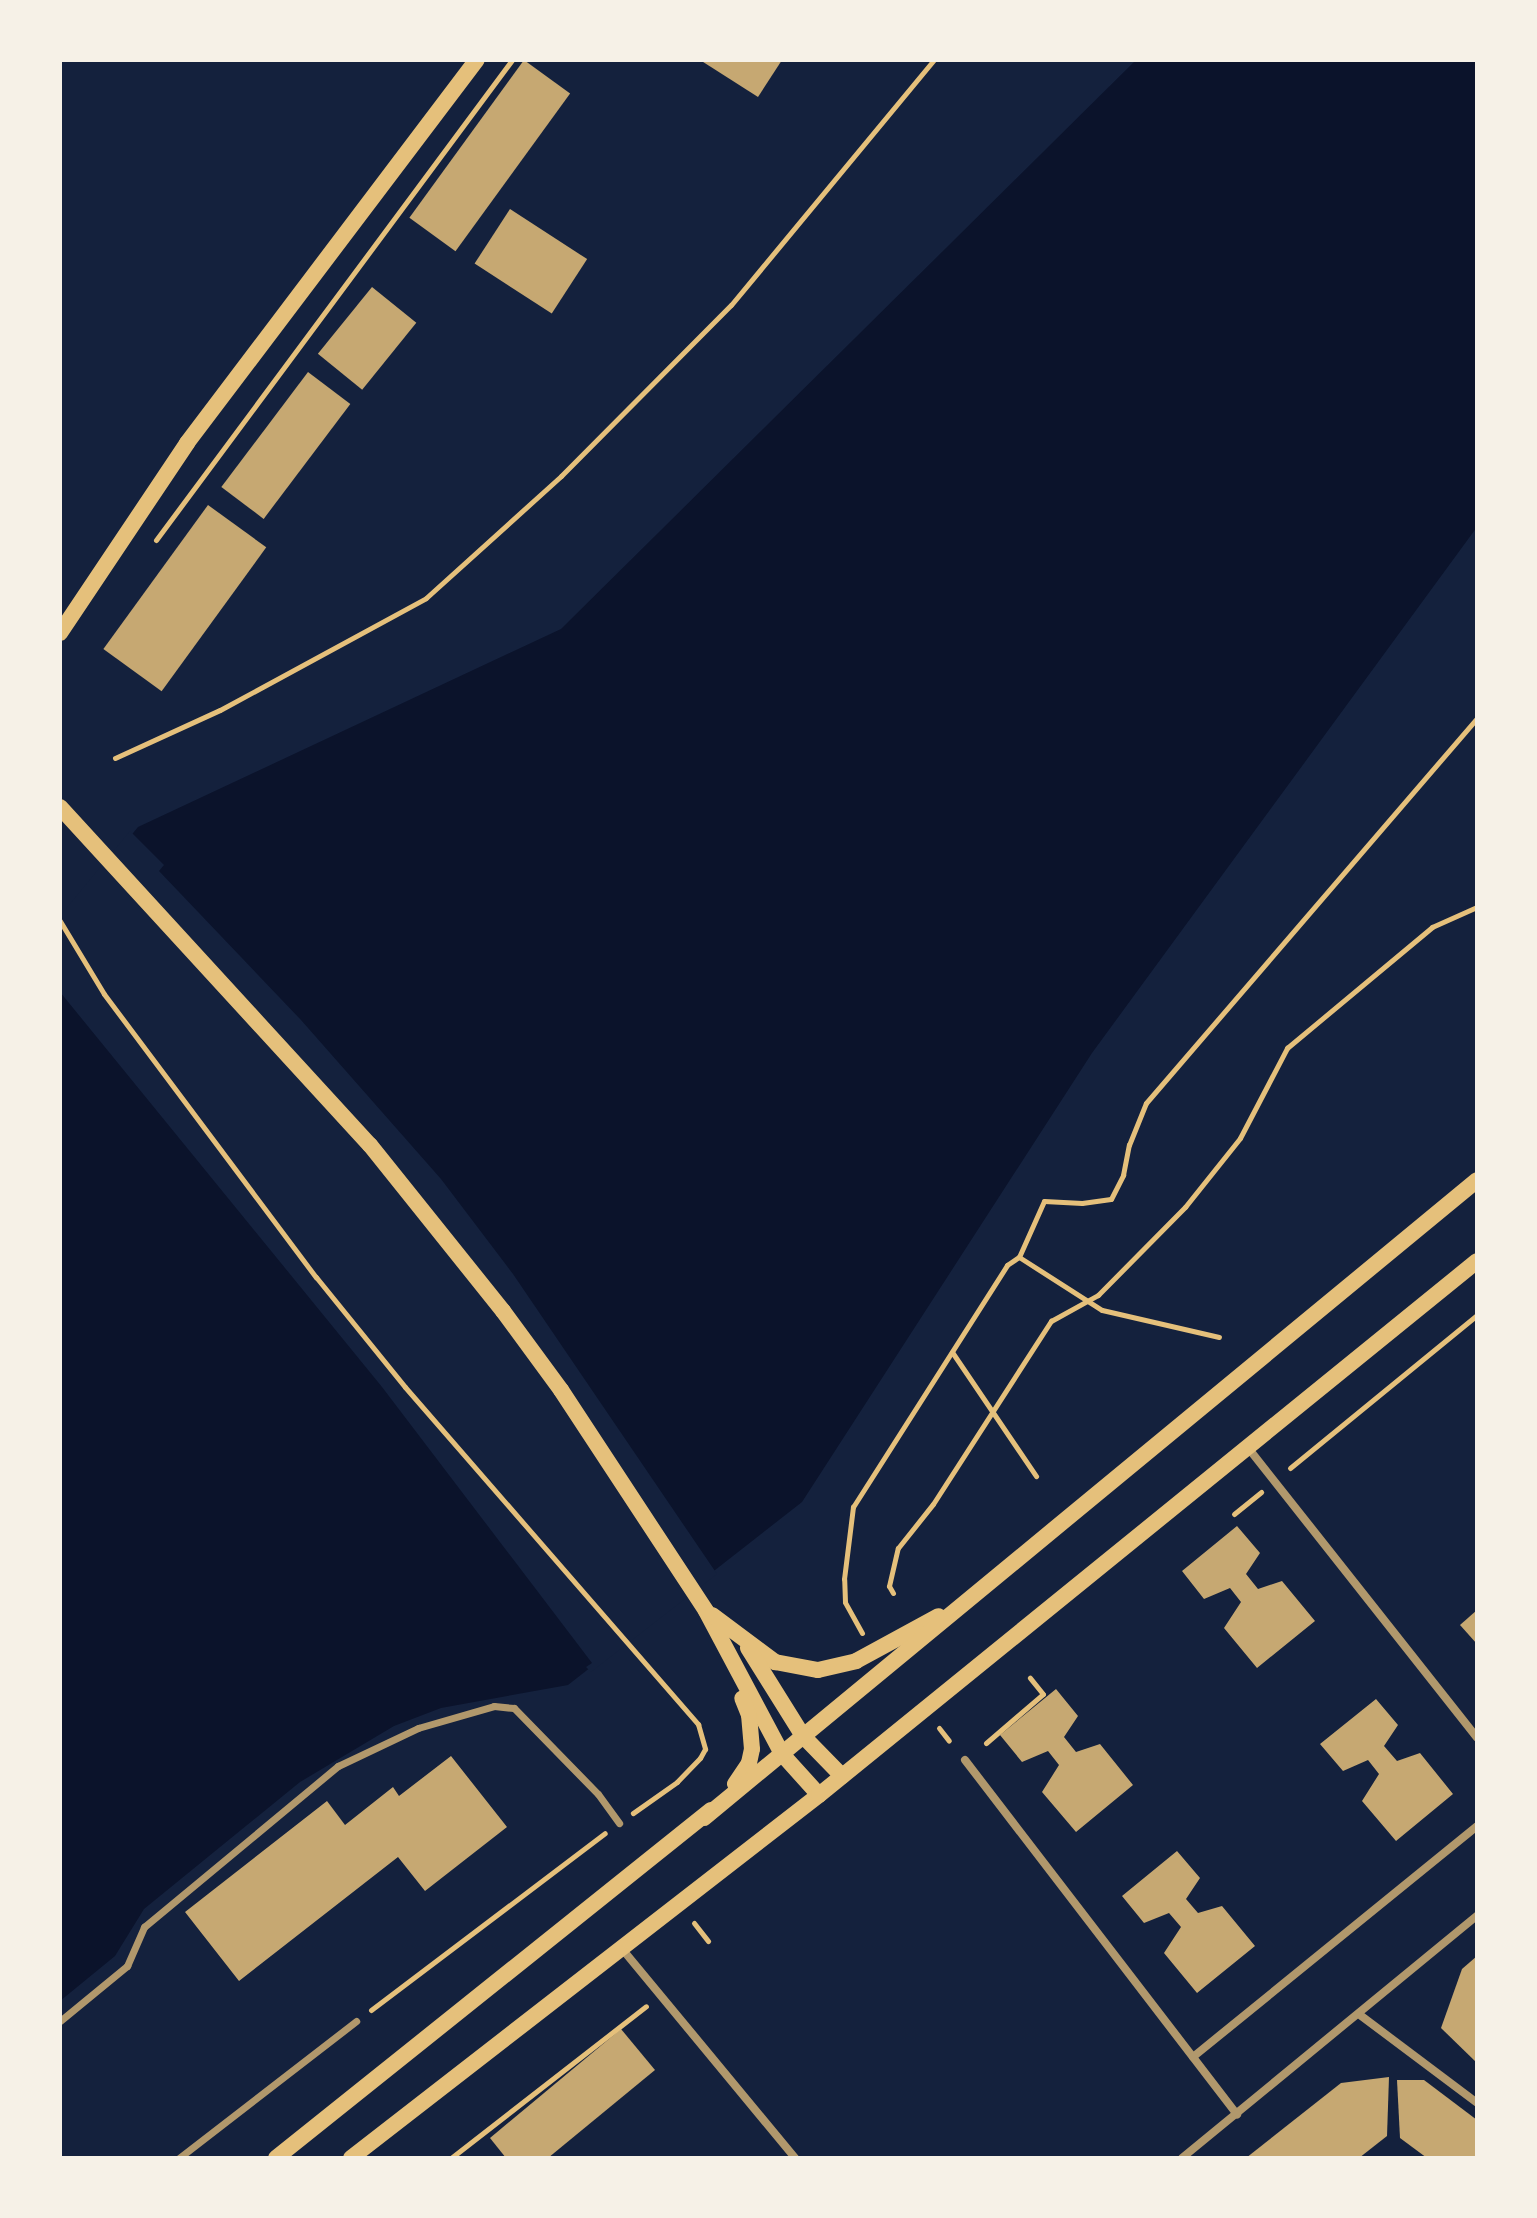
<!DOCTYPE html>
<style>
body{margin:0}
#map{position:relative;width:1537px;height:2218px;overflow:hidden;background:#14213d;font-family:Cabin,sans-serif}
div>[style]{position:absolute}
.water>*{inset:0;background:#0b132b}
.pier>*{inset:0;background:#14213d}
.building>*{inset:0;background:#c6a872;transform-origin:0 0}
.path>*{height:5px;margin:-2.5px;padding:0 2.5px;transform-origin:2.5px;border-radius:2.5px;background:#e5c07b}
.pedestrian>*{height:7px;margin:-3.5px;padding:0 3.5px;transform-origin:3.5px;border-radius:3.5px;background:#b1986c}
.minor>*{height:8px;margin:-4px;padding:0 4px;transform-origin:4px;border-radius:4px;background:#b1986c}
.secondary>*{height:16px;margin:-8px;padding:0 8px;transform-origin:8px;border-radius:8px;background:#e5c07b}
span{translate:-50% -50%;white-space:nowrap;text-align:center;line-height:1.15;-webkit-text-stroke:8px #f6f1e7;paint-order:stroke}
.frame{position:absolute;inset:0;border:62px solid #f6f1e7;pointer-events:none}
</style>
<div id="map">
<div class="water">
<div style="clip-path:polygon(1136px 60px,1477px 60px,1477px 527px,1092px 1053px,802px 1502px,568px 1685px,441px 1708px,394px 1726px,300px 1782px,144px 1909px,115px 1956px,60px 2001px,60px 922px,138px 827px,561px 629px)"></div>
</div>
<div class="pier">
<div style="clip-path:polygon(130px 831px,164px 865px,159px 871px,301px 1020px,441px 1179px,513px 1274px,717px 1574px,591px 1672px,586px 1667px,592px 1663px,382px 1387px,60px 992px,60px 916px)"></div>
</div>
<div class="building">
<div style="left:524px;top:60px;width:57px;height:195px;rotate:36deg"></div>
<div style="clip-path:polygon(700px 60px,782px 60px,758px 97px)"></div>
<div style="left:510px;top:209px;width:92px;height:65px;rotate:33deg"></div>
<div style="left:372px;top:287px;width:57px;height:86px;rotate:39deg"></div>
<div style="left:308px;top:372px;width:53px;height:144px;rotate:37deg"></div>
<div style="left:208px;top:505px;width:72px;height:178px;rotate:36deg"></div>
<div style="clip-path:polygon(1237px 1526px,1260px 1553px,1246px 1574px,1258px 1589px,1282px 1581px,1315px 1621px,1257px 1668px,1224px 1628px,1241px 1602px,1230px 1588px,1204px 1599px,1182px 1571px)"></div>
<div style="clip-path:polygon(1477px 1610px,1477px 1644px,1460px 1625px)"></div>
<div style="clip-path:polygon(1056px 1689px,1078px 1716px,1064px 1737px,1076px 1752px,1100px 1744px,1133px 1785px,1076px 1832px,1042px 1792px,1059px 1765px,1048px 1751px,1022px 1762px,1000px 1735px)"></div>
<div style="clip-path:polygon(1376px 1699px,1398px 1725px,1384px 1746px,1397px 1761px,1420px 1753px,1453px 1794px,1396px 1841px,1362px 1801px,1379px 1774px,1368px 1760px,1343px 1771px,1320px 1744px)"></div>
<div style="clip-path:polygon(451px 1756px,507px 1827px,425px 1891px,398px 1857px,239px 1981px,185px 1912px,327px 1801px,345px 1825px,393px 1787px,399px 1796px)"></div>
<div style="clip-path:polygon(1177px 1851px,1200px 1878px,1186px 1899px,1198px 1913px,1222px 1906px,1255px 1946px,1197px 1993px,1164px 1953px,1181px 1927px,1169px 1913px,1144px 1923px,1122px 1896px)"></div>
<div style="clip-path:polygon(1477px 1956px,1477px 2063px,1441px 2028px,1462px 1969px)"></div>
<div style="clip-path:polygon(621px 2029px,655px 2070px,548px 2158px,506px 2158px,490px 2138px)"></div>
<div style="clip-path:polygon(1389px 2077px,1387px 2136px,1359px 2158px,1246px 2158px,1341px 2083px)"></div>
<div style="clip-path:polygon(1397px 2080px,1424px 2080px,1477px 2120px,1477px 2158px,1427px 2158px,1400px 2138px)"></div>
</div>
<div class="path">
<div style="left:156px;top:540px;width:598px;rotate:-53.44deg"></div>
<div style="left:115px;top:758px;width:115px;rotate:-24.6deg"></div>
<div style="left:220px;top:710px;width:234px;rotate:-28.5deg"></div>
<div style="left:426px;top:598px;width:182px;rotate:-42.1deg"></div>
<div style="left:561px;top:476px;width:241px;rotate:-45.2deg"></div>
<div style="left:731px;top:305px;width:318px;rotate:-50.4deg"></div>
<div style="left:60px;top:921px;width:85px;rotate:58.9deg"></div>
<div style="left:104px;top:994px;width:354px;rotate:53.2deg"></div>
<div style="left:316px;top:1277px;width:141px;rotate:51deg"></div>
<div style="left:405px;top:1387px;width:447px;rotate:49deg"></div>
<div style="left:698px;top:1724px;width:26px;rotate:74deg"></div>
<div style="left:705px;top:1749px;width:10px;rotate:119deg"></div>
<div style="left:700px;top:1758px;width:33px;rotate:134deg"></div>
<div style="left:677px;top:1782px;width:54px;rotate:144.8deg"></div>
<div style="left:1019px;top:1257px;width:98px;rotate:32.6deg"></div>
<div style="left:1102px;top:1310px;width:120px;rotate:13deg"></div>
<div style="left:952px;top:1352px;width:150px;rotate:55.9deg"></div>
<div style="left:1290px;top:1468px;width:242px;rotate:-39.3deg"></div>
<div style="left:1234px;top:1514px;width:35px;rotate:-39deg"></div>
<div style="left:893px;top:1593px;width:8px;rotate:-120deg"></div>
<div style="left:889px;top:1586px;width:39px;rotate:-77deg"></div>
<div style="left:898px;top:1548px;width:56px;rotate:-51.5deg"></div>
<div style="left:933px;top:1504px;width:218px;rotate:-57.2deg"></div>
<div style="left:1051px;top:1321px;width:54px;rotate:-29deg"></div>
<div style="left:1098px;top:1295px;width:124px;rotate:-45.3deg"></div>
<div style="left:1185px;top:1207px;width:88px;rotate:-51.4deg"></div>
<div style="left:1240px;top:1138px;width:102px;rotate:-62.4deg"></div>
<div style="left:1287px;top:1048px;width:189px;rotate:-39.8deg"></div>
<div style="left:1432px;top:927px;width:49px;rotate:-24deg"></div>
<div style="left:862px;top:1633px;width:35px;rotate:-119deg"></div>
<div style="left:845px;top:1602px;width:23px;rotate:-92deg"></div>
<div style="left:844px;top:1579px;width:73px;rotate:-82.9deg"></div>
<div style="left:853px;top:1507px;width:287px;rotate:-57.5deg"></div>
<div style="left:1007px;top:1265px;width:14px;rotate:-34deg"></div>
<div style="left:1019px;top:1257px;width:61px;rotate:-65.9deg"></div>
<div style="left:1044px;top:1201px;width:38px;rotate:3deg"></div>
<div style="left:1082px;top:1203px;width:29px;rotate:-8deg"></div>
<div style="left:1111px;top:1199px;width:27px;rotate:-63deg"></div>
<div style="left:1123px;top:1175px;width:31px;rotate:-79deg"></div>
<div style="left:1129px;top:1145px;width:45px;rotate:-68deg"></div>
<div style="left:1146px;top:1103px;width:508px;rotate:-49.31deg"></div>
<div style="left:939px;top:1728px;width:16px;rotate:52deg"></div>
<div style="left:986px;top:1743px;width:75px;rotate:-40.7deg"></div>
<div style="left:1043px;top:1694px;width:21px;rotate:-129deg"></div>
<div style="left:694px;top:1923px;width:23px;rotate:52deg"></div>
<div style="left:371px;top:2010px;width:293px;rotate:-37.1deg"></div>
<div style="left:451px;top:2158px;width:247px;rotate:-37.9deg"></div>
</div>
<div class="pedestrian">
<div style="left:60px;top:2021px;width:87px;rotate:-39.4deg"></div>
<div style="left:127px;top:1966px;width:43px;rotate:-66.4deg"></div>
<div style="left:144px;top:1927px;width:252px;rotate:-39.7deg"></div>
<div style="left:338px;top:1766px;width:89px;rotate:-25.4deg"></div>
<div style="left:418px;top:1728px;width:79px;rotate:-16.1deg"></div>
<div style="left:494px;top:1706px;width:20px;rotate:6deg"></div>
<div style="left:514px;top:1708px;width:120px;rotate:45.7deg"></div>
<div style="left:598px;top:1794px;width:36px;rotate:54deg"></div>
<div style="left:179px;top:2158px;width:224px;rotate:-37.7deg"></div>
</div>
<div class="minor">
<div style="left:1249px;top:1449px;width:368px;rotate:51.7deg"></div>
<div style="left:965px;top:1760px;width:447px;rotate:52.5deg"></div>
<div style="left:623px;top:1950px;width:270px;rotate:50.4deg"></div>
<div style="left:1360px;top:2015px;width:146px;rotate:36.9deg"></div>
<div style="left:1193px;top:2057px;width:366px;rotate:-39.1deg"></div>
<div style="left:1182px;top:2158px;width:382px;rotate:-39.4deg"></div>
</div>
<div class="secondary">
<div style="left:60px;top:633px;width:229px;rotate:-56.2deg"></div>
<div style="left:187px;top:443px;width:480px;rotate:-52.9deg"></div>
<div style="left:60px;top:807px;width:459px;rotate:47.5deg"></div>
<div style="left:370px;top:1145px;width:213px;rotate:51.3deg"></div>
<div style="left:503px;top:1311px;width:98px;rotate:53.7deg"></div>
<div style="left:561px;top:1390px;width:264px;rotate:56.7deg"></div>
<div style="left:706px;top:1611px;width:162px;rotate:62deg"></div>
<div style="left:782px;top:1754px;width:55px;rotate:47.9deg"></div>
<div style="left:712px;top:1615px;width:79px;rotate:36.7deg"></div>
<div style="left:775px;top:1662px;width:44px;rotate:10.5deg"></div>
<div style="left:818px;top:1670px;width:39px;rotate:-13deg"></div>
<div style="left:856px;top:1661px;width:94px;rotate:-28.5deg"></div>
<div style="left:748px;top:1648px;width:104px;rotate:58deg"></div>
<div style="left:803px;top:1736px;width:56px;rotate:45.7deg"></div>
<div style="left:735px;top:1784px;width:25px;rotate:-56deg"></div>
<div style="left:749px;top:1763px;width:14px;rotate:-78deg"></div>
<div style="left:752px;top:1749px;width:34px;rotate:-95deg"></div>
<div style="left:749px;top:1715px;width:18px;rotate:-112deg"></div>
<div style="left:704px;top:1818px;width:1002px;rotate:-39.53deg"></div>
<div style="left:276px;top:2158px;width:557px;rotate:-38.66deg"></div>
<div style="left:351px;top:2158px;width:592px;rotate:-37.8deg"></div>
<div style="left:819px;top:1795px;width:847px;rotate:-39.06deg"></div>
</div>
<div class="frame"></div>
</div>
